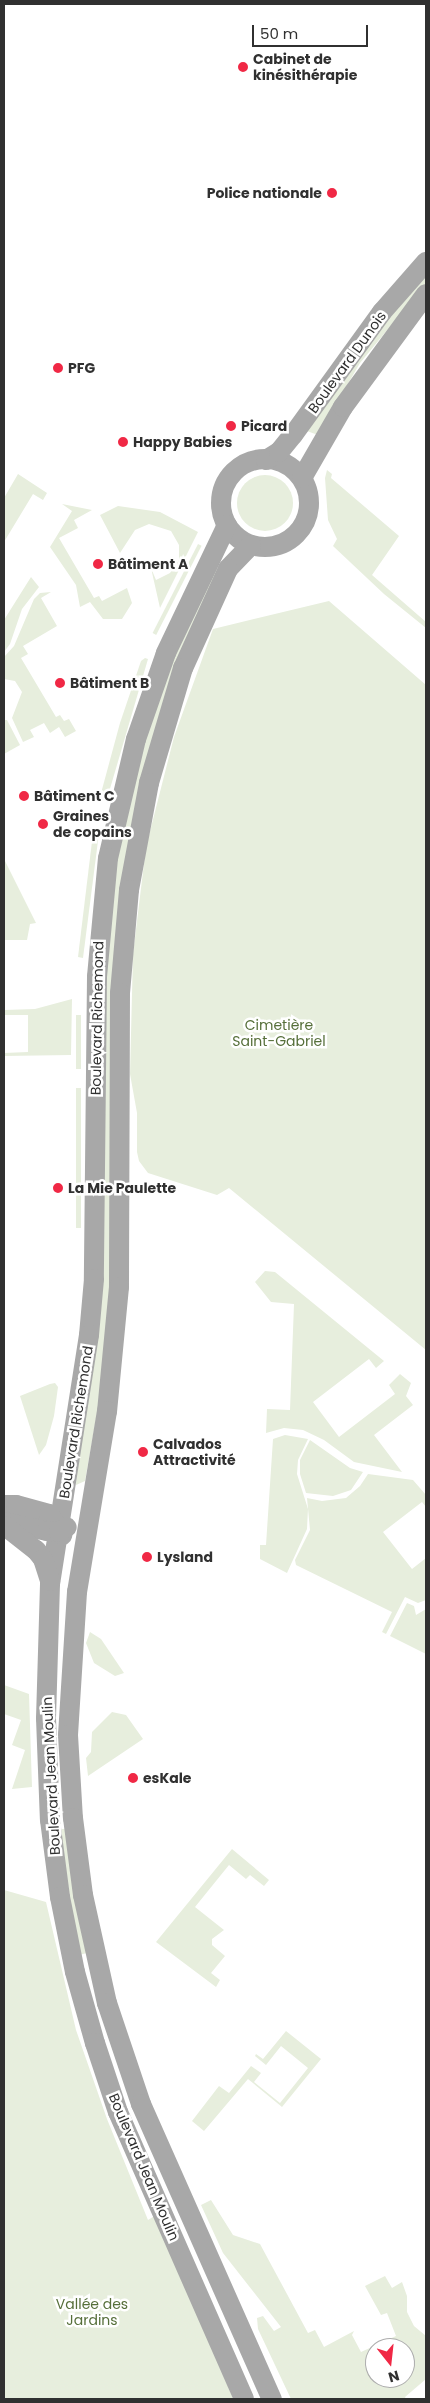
<!DOCTYPE html>
<meta charset="utf-8">
<style>
body{margin:0}
#map{position:relative;width:430px;height:2403px;overflow:hidden;background:#fff;font-family:Poppins,sans-serif}
div>[style]{position:absolute}
.green>*{inset:0;background:#e7eedd;transform-origin:0 0}
.round{border-radius:50%}
.major>*{height:20px;margin:-10px;padding:0 10px;transform-origin:10px;border-radius:10px;background:#a8a8a8}
.major>.ring{margin:-10px;padding:0;box-sizing:content-box;background:none;border:20px solid #a8a8a8;border-radius:50%}
.dots>*{width:14px;height:14px;translate:-50% -50%;box-sizing:border-box;border:2px solid #fff;border-radius:50%}
span{translate:-50% -50%;white-space:nowrap;text-align:center;line-height:1.15;-webkit-text-stroke:5px #fff;paint-order:stroke}
.poi-label{font-size:14px;color:#303030;font-weight:700}
.left{translate:0 -50%;text-align:left}
.right{translate:-100% -50%;text-align:right}
.street-label{font-size:14px;color:#303030}
.park-label{font-size:14px;color:#566f3a}
.frame{position:absolute;inset:0;border:5px solid #303030;pointer-events:none}
.north{position:absolute;left:365px;top:2338px;width:50px;height:50px;box-sizing:border-box;background:#fff;border:1px solid #acacac;border-radius:50%;rotate:164deg;font-size:14px;font-weight:700;line-height:20px;text-align:center;color:#303030}
.north::after{content:'';display:block;margin:auto;width:18px;height:22px;background:#f02845;clip-path:polygon(50% 0,100% 100%,50% 72%,0 100%)}
.scale{position:absolute;left:252px;top:25px;width:116px;height:22px;box-sizing:border-box;border:2px solid #303030;border-top:0;padding-left:6px;font-size:15px;line-height:18px;white-space:nowrap;color:#303030;-webkit-text-stroke:4px #fff;paint-order:stroke}
</style>
<div id="map">
<div class="green">
<div style="clip-path:polygon(426px 271px,426px 283px,360px 363px,318px 435px,304px 430px)"></div>
<div style="clip-path:polygon(327px 470px,332px 474px,331px 478px,399px 536px,372px 575px,426px 622px,426px 628px,384px 594px,333px 546px,337px 539px,328px 520px,325px 478px)"></div>
<div style="clip-path:polygon(18px 474px,47px 493px,43px 500px,33px 494px,4px 542px,4px 498px)"></div>
<div class="round" style="left:237px;top:475px;width:56px;height:56px"></div>
<div style="clip-path:polygon(62px 504px,92px 510px,74px 520px,78px 528px,59px 538px,94px 598px,99px 596px,102px 601px,127px 588px,132px 603px,122px 619px,103px 619px,90px 602px,80px 607px,76px 585px,50px 547px,72px 511px)"></div>
<div style="clip-path:polygon(118px 506px,160px 512px,198px 532px,160px 608px,151px 568px,156px 580px,170px 573px,179px 560px,179px 545px,171px 531px,149px 524px,135px 530px,120px 553px,100px 515px)"></div>
<div style="left:198px;top:544px;width:4px;height:100px;rotate:27deg"></div>
<div style="clip-path:polygon(213px 568px,220px 572px,129px 857px,108px 1350px,85px 1481px,76px 1485px,104px 955px,114px 865px,156px 698px)"></div>
<div style="clip-path:polygon(31px 577px,39px 587px,22px 609px,10px 644px,4px 652px,4px 620px)"></div>
<div style="clip-path:polygon(51px 592px,41px 598px,57px 626px,23px 646px,28px 654px,21px 658px,56px 717px,60px 715px,64px 721px,69px 719px,76px 731px,65px 737px,59px 727px,50px 733px,44px 723px,30px 730px,34px 737px,23px 742px,12px 718px,22px 692px,15px 681px,4px 679px,4px 657px,14px 646px,34px 599px,40px 593px)"></div>
<div style="clip-path:polygon(329px 601px,426px 685px,426px 1350px,229px 1188px,217px 1195px,148px 1173px,139px 1161px,137px 1152px,137px 1113px,130px 1074px,133px 954px,146px 847px,174px 737px,213px 629px)"></div>
<div style="clip-path:polygon(145px 658px,148px 659px,107px 799px,100px 797px,120px 723px,141px 661px)"></div>
<div style="clip-path:polygon(4px 720px,7px 720px,20px 745px,4px 754px)"></div>
<div style="clip-path:polygon(93px 833px,99px 833px,83px 958px,78px 957px)"></div>
<div style="clip-path:polygon(4px 859px,36px 923px,30px 924px,27px 940px,4px 940px)"></div>
<div style="clip-path:polygon(72px 999px,71px 1055px,4px 1056px,4px 1053px,28px 1052px,28px 1015px,4px 1015px,4px 1010px,35px 1009px)"></div>
<div style="left:76px;top:1015px;width:5px;height:54px"></div>
<div style="left:76px;top:1088px;width:5px;height:140px"></div>
<div style="clip-path:polygon(265px 1271px,275px 1272px,384px 1361px,376px 1368px,369px 1359px,313px 1402px,339px 1437px,395px 1394px,389px 1385px,400px 1374px,411px 1383px,406px 1396px,413px 1405px,374px 1435px,402px 1472px,354px 1462px,324px 1440px,303px 1430px,284px 1428px,266px 1433px,267px 1409px,290px 1410px,294px 1304px,271px 1302px,255px 1282px)"></div>
<div style="clip-path:polygon(50px 1384px,55px 1383px,58px 1387px,54px 1416px,46px 1445px,39px 1455px,20px 1396px)"></div>
<div style="clip-path:polygon(285px 1435px,308px 1439px,298px 1460px,297px 1474px,308px 1509px,307px 1529px,287px 1573px,260px 1559px,260px 1545px,266px 1545px,273px 1439px)"></div>
<div style="clip-path:polygon(310px 1440px,350px 1468px,363px 1472px,351px 1490px,333px 1496px,306px 1493px,300px 1474px,300px 1460px)"></div>
<div style="clip-path:polygon(368px 1474px,413px 1480px,426px 1495px,426px 1507px,422px 1502px,383px 1532px,412px 1569px,426px 1558px,426px 1600px,418px 1603px,405px 1597px,386px 1634px,382px 1632px,392px 1612px,296px 1565px,295px 1560px,310px 1530px,307px 1498px,322px 1501px,346px 1498px,360px 1486px)"></div>
<div style="clip-path:polygon(407px 1603px,414px 1606px,416px 1615px,426px 1609px,426px 1654px,390px 1636px)"></div>
<div style="clip-path:polygon(90px 1632px,101px 1639px,124px 1673px,115px 1676px,94px 1663px,86px 1643px)"></div>
<div style="clip-path:polygon(4px 1685px,29px 1694px,32px 1787px,12px 1789px,25px 1750px,12px 1745px,21px 1720px,4px 1714px)"></div>
<div style="clip-path:polygon(112px 1712px,126px 1715px,143px 1739px,88px 1776px,86px 1758px,91px 1752px,92px 1732px)"></div>
<div style="clip-path:polygon(59px 1829px,65px 1829px,87px 1953px,79px 1955px)"></div>
<div style="clip-path:polygon(232px 1849px,269px 1880px,264px 1886px,250px 1875px,246px 1879px,229px 1865px,195px 1907px,224px 1930px,212px 1939px,212px 1945px,225px 1956px,211px 1973px,220px 1980px,216px 1987px,156px 1942px)"></div>
<div style="clip-path:polygon(4px 1890px,46px 1902px,76px 2030px,107px 2119px,148px 2220px,156px 2215px,197px 2308px,233px 2399px,4px 2399px)"></div>
<div style="clip-path:polygon(286px 2031px,321px 2059px,282px 2107px,248px 2079px,204px 2131px,192px 2121px,219px 2086px,229px 2093px,251px 2066px,261px 2073px,254px 2082px,280px 2103px,308px 2068px,281px 2046px,266px 2065px,255px 2056px,256px 2054px,263px 2059px)"></div>
<div style="clip-path:polygon(evenodd,211px 2200px,233px 2235px,260px 2244px,308px 2333px,315px 2330px,324px 2347px,354px 2331px,352px 2335px,361px 2352px,396px 2336px,387px 2313px,381px 2315px,365px 2286px,385px 2276px,392px 2288px,402px 2282px,407px 2296px,407px 2312px,414px 2326px,426px 2336px,426px 2379px,405px 2397px,406px 2399px,291px 2399px,258px 2329px,257px 2318px,263px 2316px,274px 2331px,281px 2327px,223px 2253px,201px 2205px,211px 2200px,375px 2348px,405px 2348px,405px 2378px,375px 2378px,375px 2348px)"></div>
</div>
<div class="major">
<div class="ring" style="left:221px;top:459px;width:68px;height:68px"></div>
<div style="left:266px;top:460px;width:15px;rotate:-32deg"></div>
<div style="left:279px;top:452px;width:22px;rotate:-51deg"></div>
<div style="left:293px;top:435px;width:152px;rotate:-54.1deg"></div>
<div style="left:382px;top:312px;width:67px;rotate:-48.7deg"></div>
<div style="left:302px;top:478px;width:82px;rotate:-60deg"></div>
<div style="left:343px;top:407px;width:140px;rotate:-53.7deg"></div>
<div style="left:227px;top:525px;width:142px;rotate:115.5deg"></div>
<div style="left:166px;top:653px;width:91px;rotate:109.2deg"></div>
<div style="left:136px;top:739px;width:122px;rotate:103.2deg"></div>
<div style="left:108px;top:858px;width:120px;rotate:95.3deg"></div>
<div style="left:97px;top:977px;width:302px;rotate:90.6deg"></div>
<div style="left:94px;top:1279px;width:56px;rotate:95.1deg"></div>
<div style="left:89px;top:1335px;width:252px;rotate:98.9deg"></div>
<div style="left:50px;top:1584px;width:134px;rotate:91.7deg"></div>
<div style="left:46px;top:1718px;width:102px;rotate:87.8deg"></div>
<div style="left:50px;top:1820px;width:78px;rotate:82.6deg"></div>
<div style="left:60px;top:1897px;width:76px;rotate:78.7deg"></div>
<div style="left:75px;top:1972px;width:74px;rotate:74.3deg"></div>
<div style="left:95px;top:2043px;width:73px;rotate:71.6deg"></div>
<div style="left:118px;top:2112px;width:313px;rotate:66.3deg"></div>
<div style="left:251px;top:545px;width:33px;rotate:134deg"></div>
<div style="left:228px;top:569px;width:109px;rotate:114.4deg"></div>
<div style="left:183px;top:668px;width:120px;rotate:106.5deg"></div>
<div style="left:149px;top:783px;width:109px;rotate:100.6deg"></div>
<div style="left:129px;top:890px;width:103px;rotate:95deg"></div>
<div style="left:120px;top:993px;width:294px;rotate:90.2deg"></div>
<div style="left:119px;top:1287px;width:125px;rotate:95.5deg"></div>
<div style="left:107px;top:1411px;width:183px;rotate:99.4deg"></div>
<div style="left:77px;top:1592px;width:143px;rotate:93.6deg"></div>
<div style="left:68px;top:1735px;width:83px;rotate:86.6deg"></div>
<div style="left:73px;top:1818px;width:78px;rotate:82.6deg"></div>
<div style="left:83px;top:1895px;width:111px;rotate:77.5deg"></div>
<div style="left:107px;top:2003px;width:107px;rotate:71.4deg"></div>
<div style="left:141px;top:2104px;width:323px;rotate:66.1deg"></div>
<div style="left:4px;top:1505px;width:12px"></div>
<div style="left:16px;top:1505px;width:34px;rotate:15deg"></div>
<div style="left:49px;top:1514px;width:25px;rotate:58deg"></div>
<div style="left:4px;top:1522px;width:44px;rotate:11.8deg"></div>
<div style="left:47px;top:1531px;width:12px;rotate:5deg"></div>
<div style="left:59px;top:1532px;width:9px;rotate:-32deg"></div>
<div style="left:5px;top:1526px;width:39px;rotate:38deg"></div>
<div style="left:36px;top:1550px;width:11px;rotate:52deg"></div>
<div style="left:43px;top:1559px;width:23px;rotate:72deg"></div>
</div>
<div class="dots">
<div style="left:243px;top:67px;background:#f02845"></div>
<div style="left:332px;top:193px;background:#f02845"></div>
<div style="left:58px;top:368px;background:#f02845"></div>
<div style="left:231px;top:426px;background:#f02845"></div>
<div style="left:123px;top:442px;background:#f02845"></div>
<div style="left:98px;top:564px;background:#f02845"></div>
<div style="left:60px;top:683px;background:#f02845"></div>
<div style="left:24px;top:796px;background:#f02845"></div>
<div style="left:43px;top:824px;background:#f02845"></div>
<div style="left:58px;top:1188px;background:#f02845"></div>
<div style="left:143px;top:1452px;background:#f02845"></div>
<div style="left:147px;top:1557px;background:#f02845"></div>
<div style="left:133px;top:1778px;background:#f02845"></div>
</div>
<div class="poi-label">
<span class="left" style="left:253px;top:67px">Cabinet de<br>kinésithérapie</span>
<span class="right" style="left:322px;top:193px">Police nationale</span>
<span class="left" style="left:68px;top:368px">PFG</span>
<span class="left" style="left:241px;top:426px">Picard</span>
<span class="left" style="left:133px;top:442px">Happy Babies</span>
<span class="left" style="left:108px;top:564px">Bâtiment A</span>
<span class="left" style="left:70px;top:683px">Bâtiment B</span>
<span class="left" style="left:34px;top:796px">Bâtiment C</span>
<span class="left" style="left:53px;top:824px">Graines<br>de copains</span>
<span class="left" style="left:68px;top:1188px">La Mie Paulette</span>
<span class="left" style="left:153px;top:1452px">Calvados<br>Attractivité</span>
<span class="left" style="left:157px;top:1557px">Lysland</span>
<span class="left" style="left:143px;top:1778px">esKale</span>
</div>
<div class="street-label">
<span style="left:347px;top:362px;rotate:-54deg">Boulevard Dunois</span>
<span style="left:97px;top:1018px;rotate:-89deg">Boulevard Richemond</span>
<span style="left:76px;top:1422px;rotate:-81deg">Boulevard Richemond</span>
<span style="left:51px;top:1776px;rotate:-93deg">Boulevard Jean Moulin</span>
<span style="left:144px;top:2167px;rotate:67deg">Boulevard Jean Moulin</span>
</div>
<div class="park-label">
<span style="left:279px;top:1033px">Cimetière<br>Saint-Gabriel</span>
<span style="left:92px;top:2312px">Vallée des<br>Jardins</span>
</div>
<div class="frame"></div>
<div class="north">N</div>
<div class="scale">50 m</div>
</div>
